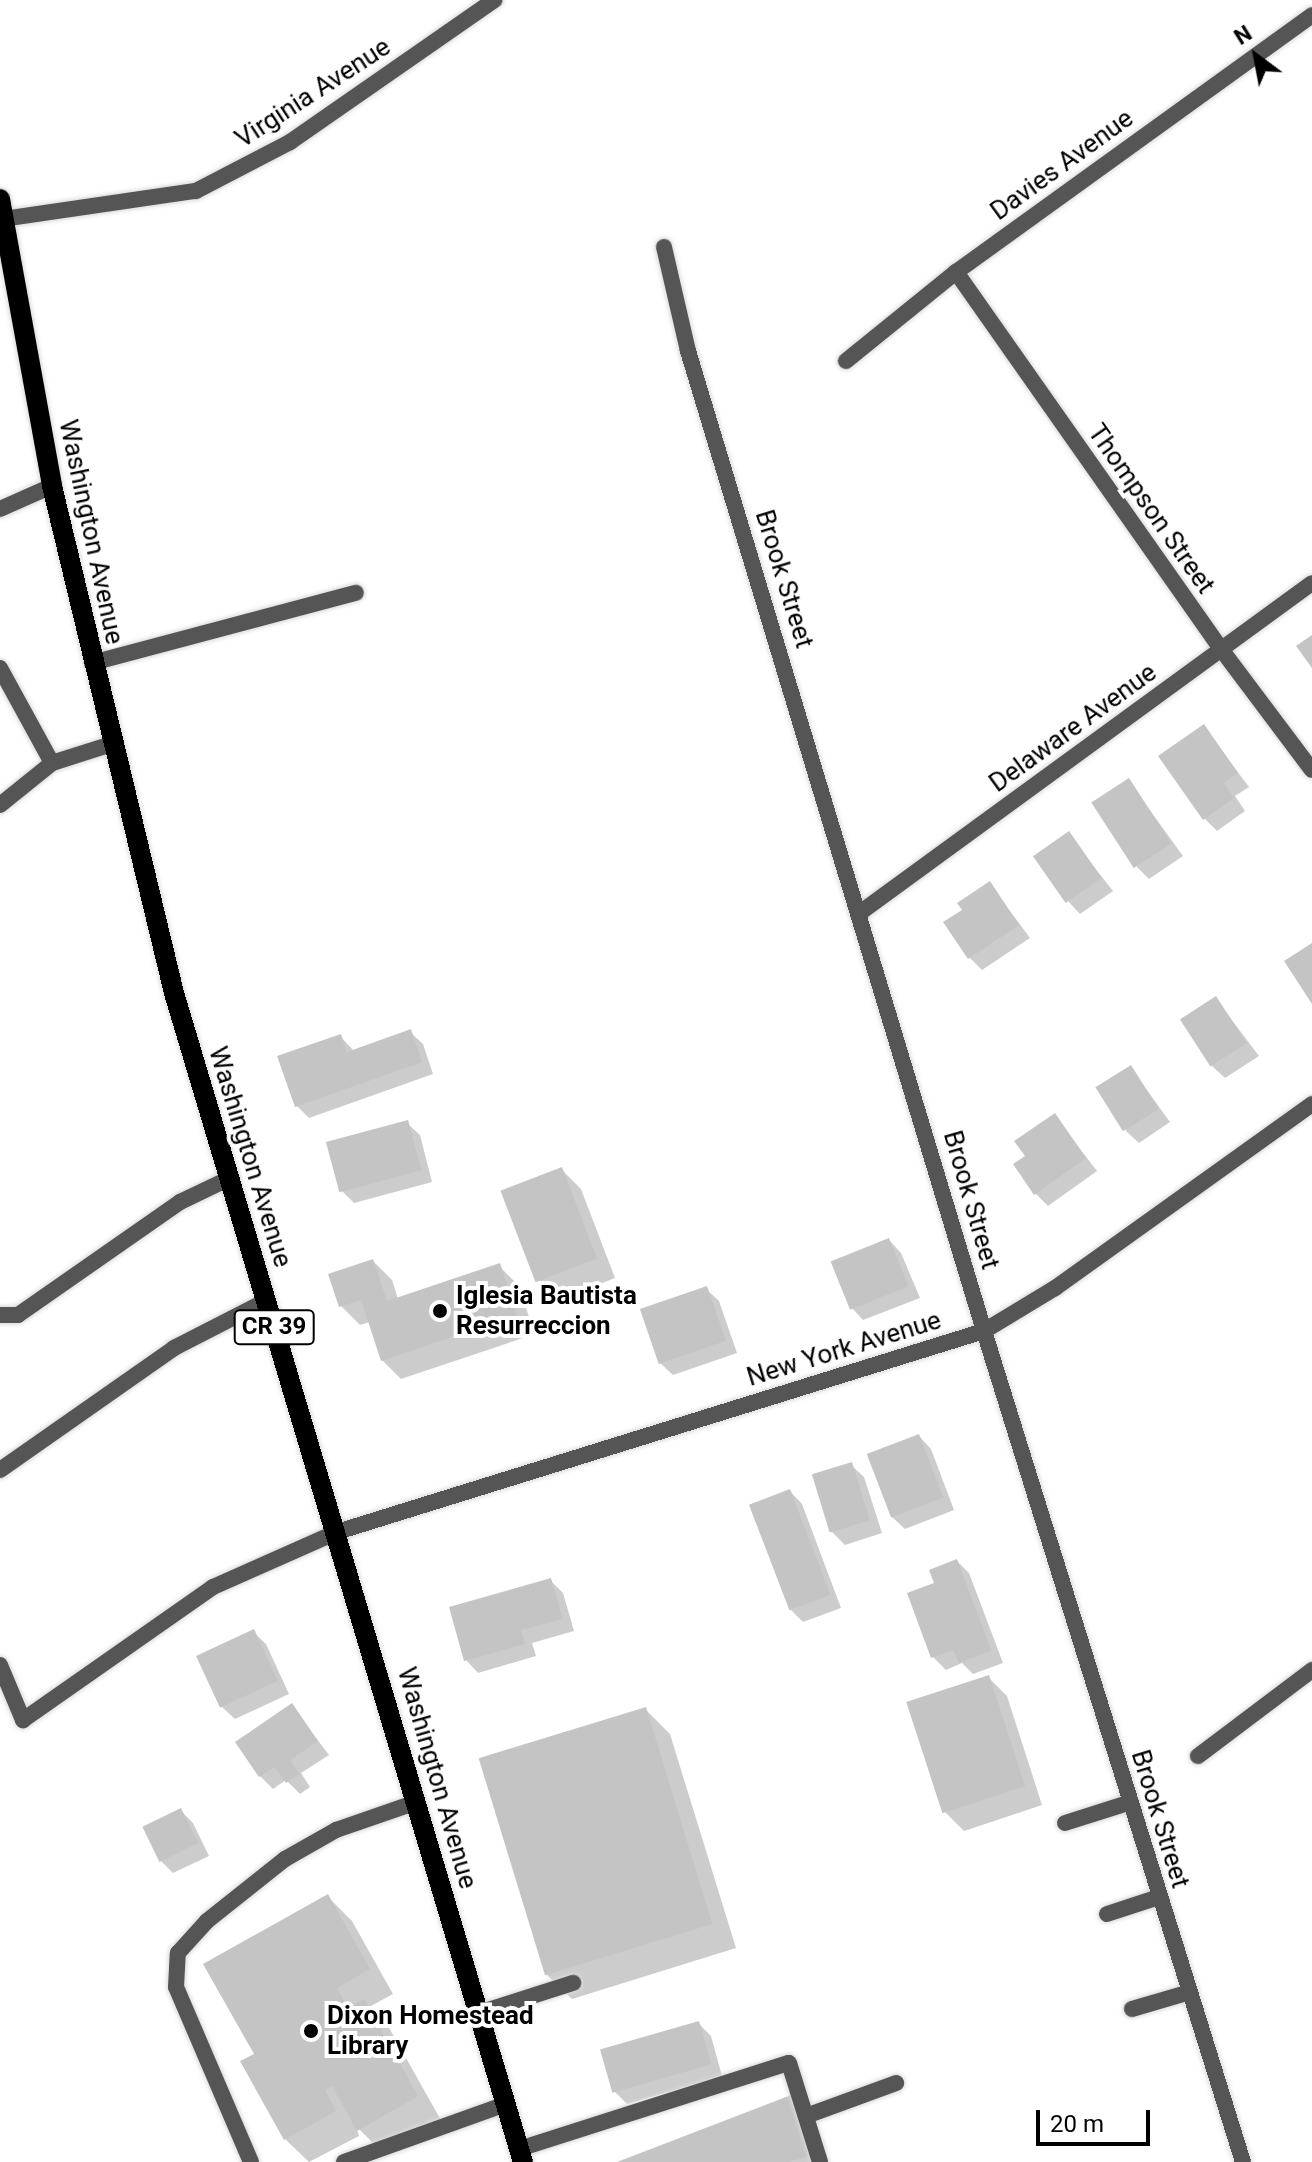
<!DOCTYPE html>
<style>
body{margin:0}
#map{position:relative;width:1312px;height:2162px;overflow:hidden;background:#fff;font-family:Roboto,sans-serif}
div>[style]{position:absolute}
.shadow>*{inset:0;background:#0003}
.building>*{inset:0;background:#c4c4c4;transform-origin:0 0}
.roads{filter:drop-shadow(0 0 2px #dbdbdb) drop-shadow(0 0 2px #dbdbdb)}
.service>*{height:16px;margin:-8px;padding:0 8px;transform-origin:8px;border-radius:8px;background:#555}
.minor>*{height:16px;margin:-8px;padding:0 8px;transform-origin:8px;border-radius:8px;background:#555}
.primary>*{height:20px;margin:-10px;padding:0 10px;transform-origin:10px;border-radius:10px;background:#000}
.dots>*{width:22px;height:22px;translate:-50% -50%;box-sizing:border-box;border:4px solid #fff;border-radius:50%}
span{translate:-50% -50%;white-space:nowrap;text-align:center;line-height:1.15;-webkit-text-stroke:8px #fff;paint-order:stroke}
.shield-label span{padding:2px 6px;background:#fff;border:2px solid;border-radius:6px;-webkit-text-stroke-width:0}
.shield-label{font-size:24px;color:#000;font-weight:700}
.street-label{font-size:26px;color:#000}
.poi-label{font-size:26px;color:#000;font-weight:700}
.left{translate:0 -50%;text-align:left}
.north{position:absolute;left:1216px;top:16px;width:80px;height:80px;-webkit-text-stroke:6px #fff;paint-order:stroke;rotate:328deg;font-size:22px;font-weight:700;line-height:32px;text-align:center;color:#000}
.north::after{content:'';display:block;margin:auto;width:28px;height:36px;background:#000;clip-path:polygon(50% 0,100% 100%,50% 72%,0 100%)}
.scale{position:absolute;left:1036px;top:2110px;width:114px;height:36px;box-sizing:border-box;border:4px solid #000;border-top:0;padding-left:10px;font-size:24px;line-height:28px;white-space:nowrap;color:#000;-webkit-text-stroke:6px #fff;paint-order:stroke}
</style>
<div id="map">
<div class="shadow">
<div style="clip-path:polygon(1204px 727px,1249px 787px,1235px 796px,1245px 811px,1217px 831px,1204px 818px)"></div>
<div style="clip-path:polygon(1128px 780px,1183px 856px,1149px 879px,1137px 867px)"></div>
<div style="clip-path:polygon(1068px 834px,1113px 891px,1080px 914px,1068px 901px)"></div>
<div style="clip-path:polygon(990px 884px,1030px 938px,982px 970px,970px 958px,965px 910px)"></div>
<div style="clip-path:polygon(1216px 999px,1259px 1056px,1225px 1078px,1212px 1066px)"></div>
<div style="clip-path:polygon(410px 1032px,423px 1044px,433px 1074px,309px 1118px,296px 1105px,340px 1036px,354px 1051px)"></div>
<div style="clip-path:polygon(1131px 1068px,1170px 1122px,1139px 1143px,1126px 1131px)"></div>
<div style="clip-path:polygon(1054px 1115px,1097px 1171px,1048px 1206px,1035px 1193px,1028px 1156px)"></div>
<div style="clip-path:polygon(407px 1123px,420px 1135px,432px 1182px,354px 1203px,341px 1190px)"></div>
<div style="clip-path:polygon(562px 1170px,581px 1189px,615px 1278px,556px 1301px,537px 1282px)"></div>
<div style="clip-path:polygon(889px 1240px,901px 1253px,920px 1298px,863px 1320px,851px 1307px)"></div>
<div style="clip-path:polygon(373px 1261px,392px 1280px,398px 1299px,499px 1266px,518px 1285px,535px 1334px,401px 1379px,382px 1360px,370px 1322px,360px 1325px,341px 1306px)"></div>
<div style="clip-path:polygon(706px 1289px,719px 1301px,737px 1353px,673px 1375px,660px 1363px)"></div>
<div style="clip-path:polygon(919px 1436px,931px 1449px,954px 1510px,905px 1529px,892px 1517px)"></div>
<div style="clip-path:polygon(851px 1465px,864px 1477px,882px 1533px,845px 1545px,832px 1532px)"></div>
<div style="clip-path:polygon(790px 1491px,802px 1504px,841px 1608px,803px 1622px,790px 1609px)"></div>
<div style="clip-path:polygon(957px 1561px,969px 1573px,1003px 1663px,973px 1674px,962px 1663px,946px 1670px,933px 1657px,936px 1584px)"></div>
<div style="clip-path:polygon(550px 1580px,563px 1593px,574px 1631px,532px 1643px,536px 1656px,478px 1673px,466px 1660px)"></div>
<div style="clip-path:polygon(253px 1632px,266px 1644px,289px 1694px,235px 1719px,222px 1707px)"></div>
<div style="clip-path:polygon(988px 1677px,1007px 1696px,1042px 1805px,964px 1831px,945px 1812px)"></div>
<div style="clip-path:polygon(292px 1706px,329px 1755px,301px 1773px,310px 1787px,300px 1794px,286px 1780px,273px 1789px,260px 1776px)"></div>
<div style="clip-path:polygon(645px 1709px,670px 1734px,736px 1948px,572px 1999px,547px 1975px)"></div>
<div style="clip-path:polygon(181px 1811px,193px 1823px,209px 1856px,173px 1873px,161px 1861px)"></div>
<div style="clip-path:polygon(327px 1896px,352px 1921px,393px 1994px,369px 2007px,388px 2026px,442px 2122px,384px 2154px,356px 2126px,359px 2136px,309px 2162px,285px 2139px,257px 2055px)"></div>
<div style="clip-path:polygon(698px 2023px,711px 2036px,722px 2076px,627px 2104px,614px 2091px)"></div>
<div style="clip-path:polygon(790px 2098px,825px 2162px,622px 2162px)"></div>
</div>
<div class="building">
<div style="clip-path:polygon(1312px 635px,1312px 668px,1296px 646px)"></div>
<div style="clip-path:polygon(1204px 724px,1238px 773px,1224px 783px,1234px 798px,1203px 820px,1158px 756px)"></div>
<div style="left:1129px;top:778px;width:78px;height:45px;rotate:57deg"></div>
<div style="left:1069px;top:831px;width:57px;height:44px;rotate:55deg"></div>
<div style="clip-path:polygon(990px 881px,1019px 925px,968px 959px,943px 922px,962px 910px,957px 903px)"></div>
<div style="clip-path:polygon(1312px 943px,1312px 1004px,1284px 961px)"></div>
<div style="left:1216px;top:996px;width:56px;height:43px;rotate:57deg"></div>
<div style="clip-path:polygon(411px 1029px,422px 1062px,295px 1107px,277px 1056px,341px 1034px,347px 1052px)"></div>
<div style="left:1131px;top:1065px;width:52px;height:42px;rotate:58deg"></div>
<div style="clip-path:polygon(1055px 1113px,1086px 1158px,1034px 1195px,1013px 1164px,1025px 1156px,1014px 1141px)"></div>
<div style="left:408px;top:1120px;width:52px;height:85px;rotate:75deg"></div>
<div style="left:562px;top:1167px;width:98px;height:66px;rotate:69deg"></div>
<div style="left:889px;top:1238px;width:52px;height:63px;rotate:68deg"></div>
<div style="clip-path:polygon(373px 1259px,387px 1301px,500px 1263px,517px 1315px,381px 1361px,361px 1300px,339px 1307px,328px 1274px)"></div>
<div style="left:707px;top:1286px;width:58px;height:71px;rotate:71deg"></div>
<div style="left:919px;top:1434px;width:68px;height:56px;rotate:69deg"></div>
<div style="left:852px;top:1462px;width:61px;height:42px;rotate:73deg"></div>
<div style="left:790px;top:1489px;width:113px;height:44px;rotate:69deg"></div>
<div style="clip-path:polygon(957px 1559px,991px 1650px,959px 1663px,953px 1650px,931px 1658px,907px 1593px,934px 1583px,929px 1570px)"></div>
<div style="clip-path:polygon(551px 1578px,563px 1619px,521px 1630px,525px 1644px,464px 1661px,449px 1607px)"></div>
<div style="left:254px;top:1629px;width:57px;height:64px;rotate:65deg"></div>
<div style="left:989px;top:1675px;width:117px;height:87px;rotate:72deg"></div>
<div style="clip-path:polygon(292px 1703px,318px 1741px,290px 1760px,299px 1774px,286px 1783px,275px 1767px,259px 1777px,235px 1742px)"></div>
<div style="left:646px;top:1707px;width:227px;height:175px;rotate:73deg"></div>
<div style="left:181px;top:1808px;width:39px;height:43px;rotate:64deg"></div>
<div style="clip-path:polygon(328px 1894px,370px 1969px,337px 1988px,348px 2008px,364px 1999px,418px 2096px,357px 2131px,332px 2086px,325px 2090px,336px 2111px,284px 2140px,240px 2061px,254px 2054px,203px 1964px)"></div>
<div style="left:699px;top:2021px;width:45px;height:103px;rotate:74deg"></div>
<div style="clip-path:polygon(791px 2095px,811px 2155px,789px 2162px,617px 2162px)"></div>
</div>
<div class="roads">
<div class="service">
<div style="left:0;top:509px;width:57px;rotate:-23.9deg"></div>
<div style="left:0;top:668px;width:108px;rotate:61.3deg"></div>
<div style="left:0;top:805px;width:67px;rotate:-38.9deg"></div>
<div style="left:52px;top:763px;width:63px;rotate:-17.6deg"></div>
<div style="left:0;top:1315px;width:18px"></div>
<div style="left:18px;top:1315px;width:198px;rotate:-34.9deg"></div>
<div style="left:180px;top:1202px;width:53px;rotate:-25.6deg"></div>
<div style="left:0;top:1470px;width:213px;rotate:-35deg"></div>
<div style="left:174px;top:1348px;width:103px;rotate:-27.1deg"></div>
<div style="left:0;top:1665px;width:60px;rotate:67.3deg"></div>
<div style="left:23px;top:1720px;width:232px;rotate:-35deg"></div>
<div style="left:213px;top:1587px;width:136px;rotate:-23.9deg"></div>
<div style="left:1065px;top:1823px;width:69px;rotate:-17.7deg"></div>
<div style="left:1107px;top:1914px;width:55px;rotate:-18.1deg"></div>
<div style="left:1132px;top:2009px;width:60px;rotate:-16.3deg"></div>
<div style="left:479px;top:2013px;width:99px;rotate:-17.7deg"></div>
<div style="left:806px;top:2116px;width:96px;rotate:-20.1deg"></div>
<div style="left:519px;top:2149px;width:283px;rotate:-17.7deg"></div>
<div style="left:789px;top:2063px;width:104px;rotate:72.6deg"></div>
<div style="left:251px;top:2162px;width:190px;rotate:-113.2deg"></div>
<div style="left:176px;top:1987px;width:34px;rotate:-87deg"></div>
<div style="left:178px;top:1953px;width:43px;rotate:-47.8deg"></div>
<div style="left:207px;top:1921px;width:100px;rotate:-38.5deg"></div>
<div style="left:285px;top:1859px;width:59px;rotate:-29.6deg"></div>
<div style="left:336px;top:1830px;width:86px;rotate:-19.1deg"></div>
<div style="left:344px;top:2162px;width:172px;rotate:-19.7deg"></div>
</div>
<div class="minor">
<div style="left:3px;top:219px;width:195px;rotate:-8.3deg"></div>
<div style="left:196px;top:191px;width:106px;rotate:-27.5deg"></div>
<div style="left:290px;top:142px;width:249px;rotate:-34.8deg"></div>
<div style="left:664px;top:247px;width:107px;rotate:77deg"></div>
<div style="left:688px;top:351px;width:1024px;rotate:73.19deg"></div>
<div style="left:984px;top:1331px;width:870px;rotate:72.69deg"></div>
<div style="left:956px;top:272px;width:461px;rotate:54.9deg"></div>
<div style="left:1221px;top:649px;width:151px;rotate:53.1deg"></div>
<div style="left:846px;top:361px;width:141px;rotate:-39deg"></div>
<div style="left:956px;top:272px;width:439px;rotate:-35.8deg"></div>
<div style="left:92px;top:663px;width:273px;rotate:-14.9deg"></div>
<div style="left:861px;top:912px;width:558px;rotate:-36.11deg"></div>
<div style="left:337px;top:1532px;width:678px;rotate:-17.26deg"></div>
<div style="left:984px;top:1331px;width:83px;rotate:-31.2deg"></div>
<div style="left:1055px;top:1288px;width:316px;rotate:-35.6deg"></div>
<div style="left:1198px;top:1756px;width:143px;rotate:-37deg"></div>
</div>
<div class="primary">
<div style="left:0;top:199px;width:292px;rotate:79.7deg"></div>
<div style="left:52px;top:486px;width:521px;rotate:76.47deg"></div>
<div style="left:174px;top:993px;width:1220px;rotate:73.38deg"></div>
</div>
</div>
<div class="dots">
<div style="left:440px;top:1311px;background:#000"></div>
<div style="left:311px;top:2031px;background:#000"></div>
</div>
<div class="shield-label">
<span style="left:274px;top:1327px">CR 39</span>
</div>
<div class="street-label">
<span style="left:313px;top:93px;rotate:-33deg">Virginia Avenue</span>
<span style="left:1062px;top:165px;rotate:-36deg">Davies Avenue</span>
<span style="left:1151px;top:509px;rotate:55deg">Thompson Street</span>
<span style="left:91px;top:532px;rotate:78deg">Washington Avenue</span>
<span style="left:784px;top:579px;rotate:73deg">Brook Street</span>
<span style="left:1073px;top:728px;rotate:-36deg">Delaware Avenue</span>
<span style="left:250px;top:1157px;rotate:73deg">Washington Avenue</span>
<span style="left:971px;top:1200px;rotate:74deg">Brook Street</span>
<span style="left:844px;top:1349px;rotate:-17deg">New York Avenue</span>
<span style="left:437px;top:1778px;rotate:74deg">Washington Avenue</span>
<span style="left:1160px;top:1819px;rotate:73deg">Brook Street</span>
</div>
<div class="poi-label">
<span class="left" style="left:456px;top:1311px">Iglesia Bautista<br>Resurreccion</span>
<span class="left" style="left:327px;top:2031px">Dixon Homestead<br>Library</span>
</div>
<div class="north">N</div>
<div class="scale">20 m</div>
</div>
